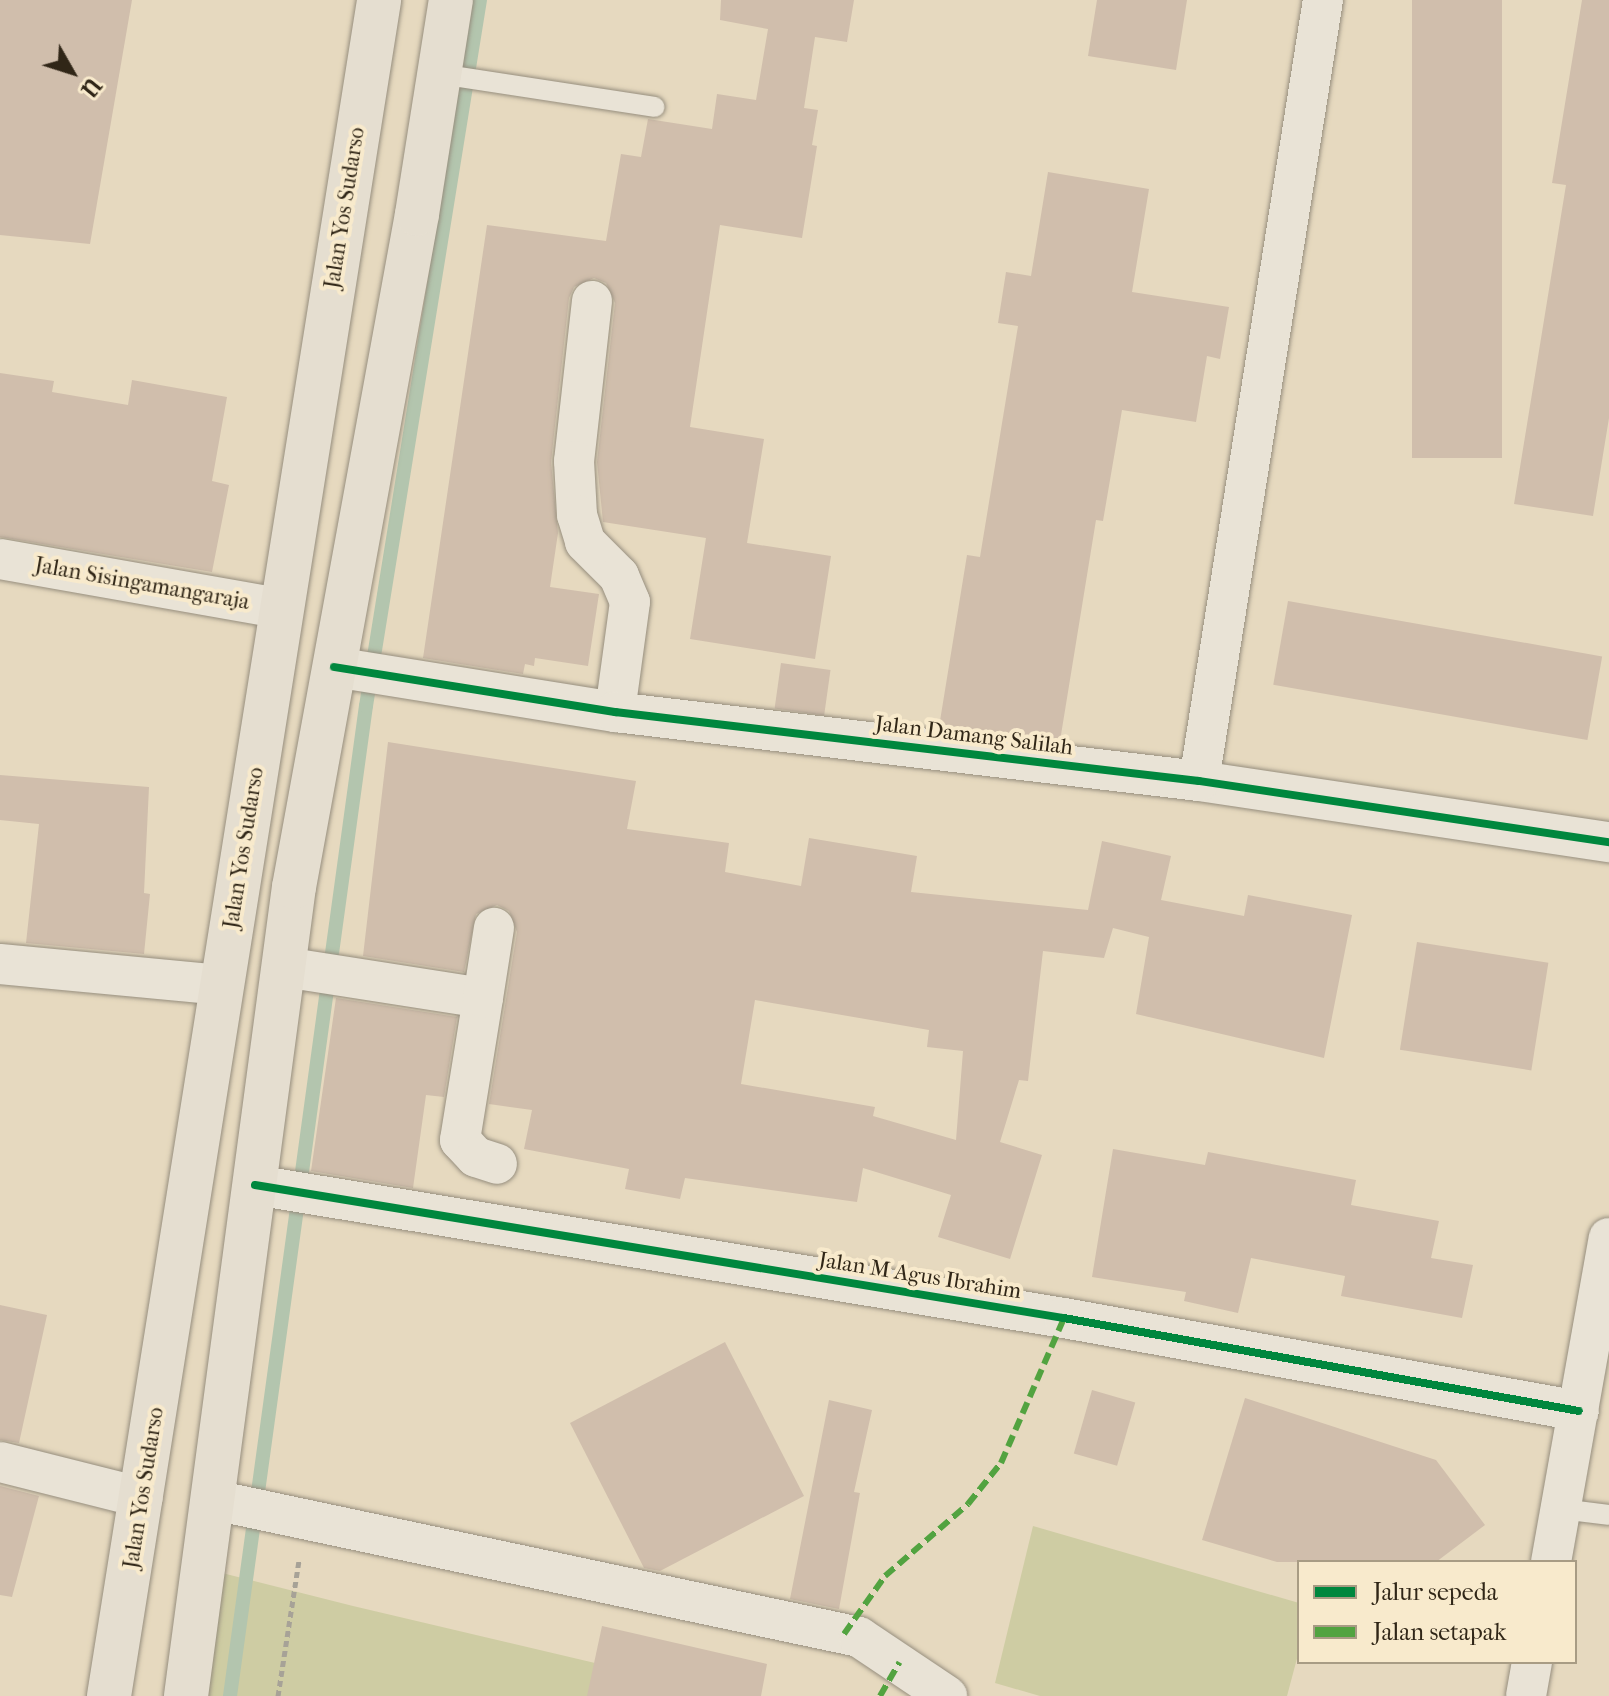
<!DOCTYPE html>
<style>
body{margin:0}
#map{position:relative;width:1609px;height:1696px;overflow:hidden;background:#e6d9bf;font-family:"IM FELL French Canon",serif}
div>[style]{position:absolute}
.green>*{inset:0;background:#cecca3}
.stream>*{height:14px;margin:-7px;padding:0 7px;transform-origin:7px;border-radius:7px;background:#b3c5ae}
.building>*{inset:0;background:#d0beac;transform-origin:0 0}
.path>*{height:5px;margin-top:-2.5px;transform-origin:0;background:repeating-linear-gradient(90deg,#a7a297 0 6px,transparent 0 10px)}
.roads{filter:drop-shadow(0 0 2px #968e7e) drop-shadow(0 0 2px #968e7e)}
.service>*{height:20px;margin:-10px;padding:0 10px;transform-origin:10px;border-radius:10px;background:#e9e3d6}
.minor>*{height:40px;margin:-20px;padding:0 20px;transform-origin:20px;border-radius:20px;background:#e9e3d6}
.primary>*{height:44px;margin:-22px;padding:0 22px;transform-origin:22px;border-radius:22px;background:#e5ded0}
.quiet>*{height:6px;margin-top:-3px;transform-origin:0;background:repeating-linear-gradient(90deg,#52a340 0 12px,transparent 0 18px)}
.cycleway>*{height:8px;margin:-4px;padding:0 4px;transform-origin:4px;border-radius:4px;background:#00873e}
span{translate:-50% -50%;white-space:nowrap;text-align:center;line-height:1.15;-webkit-text-stroke:8px #f8eacc;paint-order:stroke}
.street-label{font-size:22px;color:#302617}
.legend{position:absolute;left:1297px;top:1560px;width:280px;height:104px;box-sizing:border-box;background:#f8eacc;border:2px solid #a89c84;margin:0;padding:10px 14px;list-style:none;font-size:24px;color:#302617}
.legend li{display:flex;align-items:center;gap:16px;height:40px}
.legend b{width:40px;border:2px solid #a89c84}
.north{position:absolute;left:32px;top:32px;width:80px;height:80px;-webkit-text-stroke:6px #f8eacc;paint-order:stroke;rotate:129deg;font-size:22px;font-weight:700;line-height:32px;text-align:center;color:#302617}
.north::after{content:'';display:block;margin:auto;width:28px;height:36px;background:#302617;clip-path:polygon(50% 0,100% 100%,50% 72%,0 100%)}
</style>
<div id="map">
<div class="green">
<div style="clip-path:polygon(1033px 1526px,1299px 1603px,1299px 1651px,1287px 1696px,1040px 1696px,995px 1683px)"></div>
<div style="clip-path:polygon(222px 1573px,353px 1606px,735px 1696px,204px 1696px)"></div>
</div>
<div class="stream">
<div style="left:230px;top:1696px;width:999px;rotate:-82.18deg"></div>
<div style="left:366px;top:706px;width:715px;rotate:-80.83deg"></div>
</div>
<div class="building">
<div style="clip-path:polygon(0 0,132px 0,90px 244px,0 235px)"></div>
<div style="clip-path:polygon(721px 0,854px 0,847px 42px,815px 37px,804px 108px,818px 110px,812px 145px,817px 146px,802px 238px,720px 225px,690px 427px,764px 439px,747px 543px,831px 556px,815px 659px,690px 639px,706px 538px,603px 522px,597px 462px,615px 303px,606px 283px,594px 278px,574px 287px,569px 298px,551px 462px,558px 533px,550px 587px,599px 594px,588px 666px,535px 658px,534px 666px,525px 664px,523px 674px,423px 658px,487px 225px,606px 241px,621px 154px,641px 157px,648px 119px,712px 129px,717px 94px,756px 100px,768px 29px,720px 20px)"></div>
<div style="clip-path:polygon(1097px 0,1187px 0,1176px 70px,1088px 56px)"></div>
<div style="left:1412px;top:0;width:90px;height:458px"></div>
<div style="clip-path:polygon(1582px 0,1609px 0,1609px 418px,1593px 516px,1514px 504px,1566px 185px,1552px 183px)"></div>
<div style="clip-path:polygon(1048px 172px,1149px 189px,1132px 292px,1229px 307px,1220px 359px,1207px 356px,1196px 422px,1122px 410px,1103px 521px,1096px 520px,1060px 741px,939px 727px,967px 555px,980px 557px,1018px 326px,998px 323px,1006px 272px,1031px 276px)"></div>
<div style="clip-path:polygon(0 373px,54px 381px,52px 392px,128px 405px,132px 380px,227px 397px,212px 481px,229px 485px,212px 572px,0 537px)"></div>
<div style="left:1288px;top:601px;width:319px;height:85px;rotate:10deg"></div>
<div style="left:781px;top:663px;width:50px;height:46px;rotate:8deg"></div>
<div style="clip-path:polygon(evenodd,388px 742px,636px 781px,627px 829px,729px 843px,725px 872px,801px 886px,809px 838px,917px 856px,911px 892px,1088px 910px,1102px 841px,1171px 856px,1161px 900px,1244px 916px,1248px 895px,1352px 915px,1324px 1058px,1136px 1014px,1149px 937px,1113px 928px,1104px 958px,1043px 951px,1028px 1081px,1019px 1080px,1000px 1142px,1042px 1155px,1010px 1259px,938px 1237px,951px 1195px,863px 1168px,857px 1202px,685px 1178px,680px 1199px,625px 1189px,629px 1169px,524px 1149px,532px 1110px,489px 1104px,517px 932px,509px 911px,497px 905px,476px 914px,464px 972px,363px 956px,388px 742px,755px 1000px,929px 1030px,927px 1047px,963px 1051px,956px 1140px,873px 1116px,875px 1107px,741px 1084px,755px 1000px)"></div>
<div style="clip-path:polygon(0 775px,149px 787px,144px 893px,150px 894px,144px 954px,26px 943px,39px 824px,0 820px)"></div>
<div style="left:1417px;top:942px;width:133px;height:109px;rotate:9deg"></div>
<div style="clip-path:polygon(336px 998px,457px 1017px,444px 1097px,426px 1095px,413px 1188px,311px 1171px)"></div>
<div style="clip-path:polygon(1113px 1149px,1205px 1165px,1208px 1152px,1356px 1180px,1351px 1205px,1439px 1221px,1431px 1258px,1473px 1265px,1462px 1318px,1341px 1296px,1345px 1276px,1251px 1258px,1238px 1313px,1184px 1301px,1186px 1292px,1092px 1277px)"></div>
<div style="clip-path:polygon(0 1305px,47px 1315px,19px 1443px,0 1440px)"></div>
<div style="clip-path:polygon(725px 1342px,804px 1496px,660px 1571px,644px 1568px,570px 1423px)"></div>
<div style="left:1092px;top:1390px;width:45px;height:66px;rotate:16deg"></div>
<div style="clip-path:polygon(1245px 1398px,1436px 1460px,1485px 1525px,1436px 1562px,1277px 1562px,1202px 1540px)"></div>
<div style="clip-path:polygon(829px 1400px,872px 1410px,854px 1492px,860px 1493px,839px 1609px,790px 1599px)"></div>
<div style="clip-path:polygon(0 1486px,39px 1496px,12px 1597px,0 1595px)"></div>
<div style="clip-path:polygon(602px 1626px,767px 1664px,761px 1696px,587px 1696px)"></div>
</div>
<div class="path">
<div style="left:278px;top:1696px;width:137px;rotate:-81.2deg"></div>
</div>
<div class="roads">
<div class="service">
<div style="left:439px;top:74px;width:218px;rotate:8.7deg"></div>
<div style="left:1561px;top:1509px;width:48px;rotate:7.1deg"></div>
</div>
<div class="minor">
<div style="left:592px;top:301px;width:161px;rotate:96.4deg"></div>
<div style="left:574px;top:461px;width:54px;rotate:86.8deg"></div>
<div style="left:577px;top:515px;width:28px;rotate:73deg"></div>
<div style="left:585px;top:542px;width:48px;rotate:45deg"></div>
<div style="left:619px;top:576px;width:28px;rotate:67deg"></div>
<div style="left:630px;top:602px;width:111px;rotate:97.8deg"></div>
<div style="left:0;top:559px;width:287px;rotate:10deg"></div>
<div style="left:334px;top:667px;width:285px;rotate:9.1deg"></div>
<div style="left:615px;top:712px;width:588px;rotate:6.74deg"></div>
<div style="left:1199px;top:781px;width:415px;rotate:8.5deg"></div>
<div style="left:1199px;top:781px;width:791px;rotate:-80.98deg"></div>
<div style="left:0;top:964px;width:224px;rotate:5.4deg"></div>
<div style="left:284px;top:967px;width:201px;rotate:8.9deg"></div>
<div style="left:483px;top:998px;width:144px;rotate:99.2deg"></div>
<div style="left:460px;top:1140px;width:23px;rotate:47deg"></div>
<div style="left:476px;top:1157px;width:22px;rotate:18deg"></div>
<div style="left:483px;top:998px;width:71px;rotate:-81.1deg"></div>
<div style="left:255px;top:1185px;width:820px;rotate:9.34deg"></div>
<div style="left:1064px;top:1318px;width:523px;rotate:10.24deg"></div>
<div style="left:0;top:1462px;width:147px;rotate:14.1deg"></div>
<div style="left:214px;top:1500px;width:659px;rotate:11.99deg"></div>
<div style="left:859px;top:1637px;width:106px;rotate:33.8deg"></div>
<div style="left:1551px;top:1562px;width:329px;rotate:-79.9deg"></div>
<div style="left:1526px;top:1696px;width:35px;rotate:-80deg"></div>
</div>
<div class="primary">
<div style="left:109px;top:1696px;width:1717px;rotate:-80.95deg"></div>
<div style="left:186px;top:1696px;width:816px;rotate:-82.4deg"></div>
<div style="left:294px;top:887px;width:684px;rotate:-79.64deg"></div>
<div style="left:417px;top:214px;width:217px;rotate:-81deg"></div>
</div>
</div>
<div class="quiet">
<div style="left:844px;top:1634px;width:71px;rotate:-54.7deg"></div>
<div style="left:885px;top:1576px;width:110px;rotate:-40.9deg"></div>
<div style="left:968px;top:1504px;width:53px;rotate:-51.2deg"></div>
<div style="left:1001px;top:1463px;width:158px;rotate:-66.5deg"></div>
<div style="left:880px;top:1696px;width:39px;rotate:-60deg"></div>
</div>
<div class="cycleway">
<div style="left:334px;top:667px;width:285px;rotate:9.1deg"></div>
<div style="left:615px;top:712px;width:588px;rotate:6.74deg"></div>
<div style="left:1199px;top:781px;width:415px;rotate:8.5deg"></div>
<div style="left:255px;top:1185px;width:820px;rotate:9.34deg"></div>
<div style="left:1064px;top:1318px;width:523px;rotate:10.24deg"></div>
</div>
<div class="street-label">
<span style="left:345px;top:208px;rotate:-81deg">Jalan Yos Sudarso</span>
<span style="left:142px;top:584px;rotate:10deg">Jalan Sisingamangaraja</span>
<span style="left:974px;top:736px;rotate:7deg">Jalan Damang Salilah</span>
<span style="left:244px;top:848px;rotate:-81deg">Jalan Yos Sudarso</span>
<span style="left:920px;top:1276px;rotate:9deg">Jalan M Agus Ibrahim</span>
<span style="left:144px;top:1488px;rotate:-81deg">Jalan Yos Sudarso</span>
</div>
<ul class="legend">
<li><b style="height:10px;background:#00873e"></b>Jalur sepeda</li>
<li><b style="height:10px;background:#52a340"></b>Jalan setapak</li>
</ul>
<div class="north">U</div>
</div>
